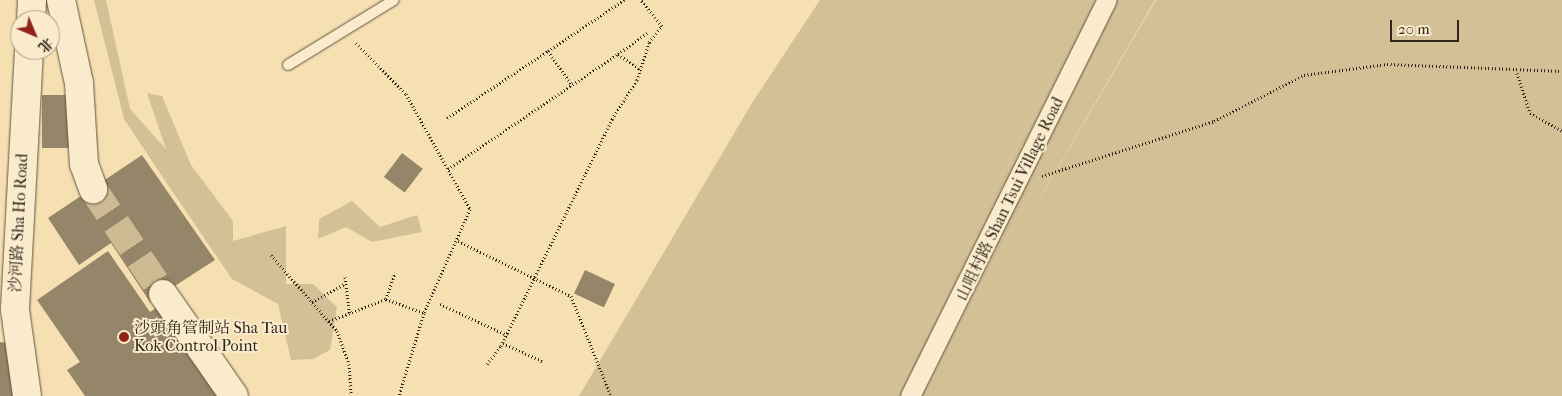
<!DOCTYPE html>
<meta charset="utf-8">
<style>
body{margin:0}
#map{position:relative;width:1562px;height:396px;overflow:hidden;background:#f6e0b1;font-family:"IM FELL French Canon","Noto Serif SC",serif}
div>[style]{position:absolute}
.green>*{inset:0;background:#d4c097}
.building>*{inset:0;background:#968669;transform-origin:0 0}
.secondary-tunnel>*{height:28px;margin-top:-14px;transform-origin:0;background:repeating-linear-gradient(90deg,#cebb93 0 28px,transparent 0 42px)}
.path>*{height:3px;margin-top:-1.5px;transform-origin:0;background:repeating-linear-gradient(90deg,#2e251a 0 1px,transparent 0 3.5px)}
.roads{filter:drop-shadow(0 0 1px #605440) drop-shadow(0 0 1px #605440)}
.service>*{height:10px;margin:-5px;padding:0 5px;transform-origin:5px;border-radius:5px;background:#f9ebcc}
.minor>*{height:19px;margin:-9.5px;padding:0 9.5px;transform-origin:9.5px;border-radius:9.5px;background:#f9ebcc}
.secondary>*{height:28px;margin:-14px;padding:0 14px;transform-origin:14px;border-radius:14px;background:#f9ebcc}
.dots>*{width:14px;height:14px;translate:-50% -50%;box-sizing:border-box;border:2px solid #f9ebcc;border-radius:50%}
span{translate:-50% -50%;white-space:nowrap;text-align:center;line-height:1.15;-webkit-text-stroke:4px #f9ebcc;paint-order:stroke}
.street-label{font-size:16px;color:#2e251a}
.poi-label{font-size:16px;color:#2e251a}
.left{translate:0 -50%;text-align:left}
.north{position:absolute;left:10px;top:10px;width:50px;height:50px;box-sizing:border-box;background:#f9ebcc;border:1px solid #a89c85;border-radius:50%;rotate:135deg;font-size:14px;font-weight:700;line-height:20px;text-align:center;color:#2e251a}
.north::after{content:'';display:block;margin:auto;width:18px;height:22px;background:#8f2418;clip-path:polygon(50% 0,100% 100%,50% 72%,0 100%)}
.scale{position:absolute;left:1390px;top:20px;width:69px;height:22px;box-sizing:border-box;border:2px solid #2e251a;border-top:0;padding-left:6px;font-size:15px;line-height:18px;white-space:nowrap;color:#2e251a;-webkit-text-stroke:4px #f9ebcc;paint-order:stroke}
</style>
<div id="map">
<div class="green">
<div style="clip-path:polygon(94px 0,106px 0,130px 109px,166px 149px,147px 93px,162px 96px,191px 165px,233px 221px,233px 241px,286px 226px,286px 284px,313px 284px,337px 307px,330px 350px,313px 359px,291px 360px,278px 304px,232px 279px,166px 182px,124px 119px)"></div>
<div style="clip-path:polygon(820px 0,1155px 0,990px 284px,1156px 0,1562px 0,1562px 396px,579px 396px,752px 103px)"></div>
<div style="clip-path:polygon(352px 201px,380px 227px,417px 215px,422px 232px,372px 242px,346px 227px,318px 239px,319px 219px)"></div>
</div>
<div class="building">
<div style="left:42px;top:95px;width:31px;height:53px"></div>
<div style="left:402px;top:153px;width:26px;height:30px;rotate:37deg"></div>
<div style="clip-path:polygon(142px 155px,215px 260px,150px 302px,111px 243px,79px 265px,48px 218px)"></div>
<div style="clip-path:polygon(108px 251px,150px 312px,162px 304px,224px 396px,85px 396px,67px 370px,80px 362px,37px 300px)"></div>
<div style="left:585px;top:270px;width:33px;height:26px;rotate:25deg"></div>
<div style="left:0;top:342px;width:34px;height:54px;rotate:5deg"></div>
</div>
<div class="secondary-tunnel">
<div style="left:93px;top:189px;width:126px;rotate:56.3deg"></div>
</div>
<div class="path">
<div style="left:356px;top:43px;width:71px;rotate:45.6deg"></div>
<div style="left:406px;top:94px;width:132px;rotate:60.9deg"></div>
<div style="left:470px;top:209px;width:114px;rotate:113.9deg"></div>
<div style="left:424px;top:313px;width:87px;rotate:106.8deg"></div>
<div style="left:548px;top:51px;width:92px;rotate:-33.9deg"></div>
<div style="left:618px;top:54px;width:36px;rotate:-36deg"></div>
<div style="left:1517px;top:73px;width:42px;rotate:72deg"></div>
<div style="left:1530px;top:113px;width:37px;rotate:29deg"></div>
<div style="left:447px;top:118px;width:121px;rotate:-33.6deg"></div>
<div style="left:548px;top:51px;width:42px;rotate:54.8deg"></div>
<div style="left:448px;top:169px;width:205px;rotate:-34.1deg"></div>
<div style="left:618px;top:54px;width:28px;rotate:35deg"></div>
<div style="left:1042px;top:176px;width:181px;rotate:-17.7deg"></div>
<div style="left:1214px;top:121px;width:101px;rotate:-27.1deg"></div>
<div style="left:1304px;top:75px;width:84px;rotate:-7.5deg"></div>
<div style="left:1387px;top:64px;width:175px;rotate:2.3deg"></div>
<div style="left:458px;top:241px;width:126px;rotate:26deg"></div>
<div style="left:571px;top:296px;width:108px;rotate:68.2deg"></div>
<div style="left:271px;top:255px;width:101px;rotate:49deg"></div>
<div style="left:337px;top:331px;width:35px;rotate:70deg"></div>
<div style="left:349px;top:364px;width:32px;rotate:86deg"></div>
<div style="left:345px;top:277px;width:38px;rotate:83deg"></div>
<div style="left:386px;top:299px;width:28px;rotate:-71deg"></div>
<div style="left:312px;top:302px;width:38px;rotate:-29deg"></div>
<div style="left:440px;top:304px;width:74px;rotate:24.8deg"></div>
<div style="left:329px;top:321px;width:61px;rotate:-21.1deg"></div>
<div style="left:386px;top:299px;width:40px;rotate:20.2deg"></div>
<div style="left:503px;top:343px;width:43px;rotate:24.8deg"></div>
<div style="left:487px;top:364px;width:23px;rotate:-52deg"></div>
<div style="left:501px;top:346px;width:253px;rotate:-63.9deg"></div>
<div style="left:612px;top:119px;width:46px;rotate:-57.3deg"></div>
<div style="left:637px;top:80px;width:40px;rotate:-72deg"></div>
<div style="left:649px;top:42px;width:21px;rotate:-51deg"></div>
<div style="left:662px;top:26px;width:33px;rotate:-129deg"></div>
</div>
<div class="roads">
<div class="service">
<div style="left:288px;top:65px;width:124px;rotate:-31.5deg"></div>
</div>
<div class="minor">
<div style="left:910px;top:396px;width:442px;rotate:-63.6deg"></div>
</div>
<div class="secondary">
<div style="left:61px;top:0;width:85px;rotate:77.8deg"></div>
<div style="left:79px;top:83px;width:81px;rotate:86.5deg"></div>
<div style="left:84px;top:164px;width:27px;rotate:70deg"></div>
<div style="left:31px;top:20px;width:20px;rotate:-87deg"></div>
<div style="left:163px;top:294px;width:124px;rotate:55.2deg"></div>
<div style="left:27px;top:396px;width:88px;rotate:-97.9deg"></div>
<div style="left:15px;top:309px;width:259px;rotate:-86.9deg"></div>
</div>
</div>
<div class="dots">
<div style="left:124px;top:337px;background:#8f2418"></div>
</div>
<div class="street-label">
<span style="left:1010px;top:199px;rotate:-64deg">山咀村路 Shan Tsui Village Road</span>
<span style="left:19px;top:223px;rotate:-87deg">沙河路 Sha Ho Road</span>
</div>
<div class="poi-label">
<span class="left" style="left:134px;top:337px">沙頭角管制站 Sha Tau<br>Kok Control Point</span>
</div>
<div class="north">北</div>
<div class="scale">20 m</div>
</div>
